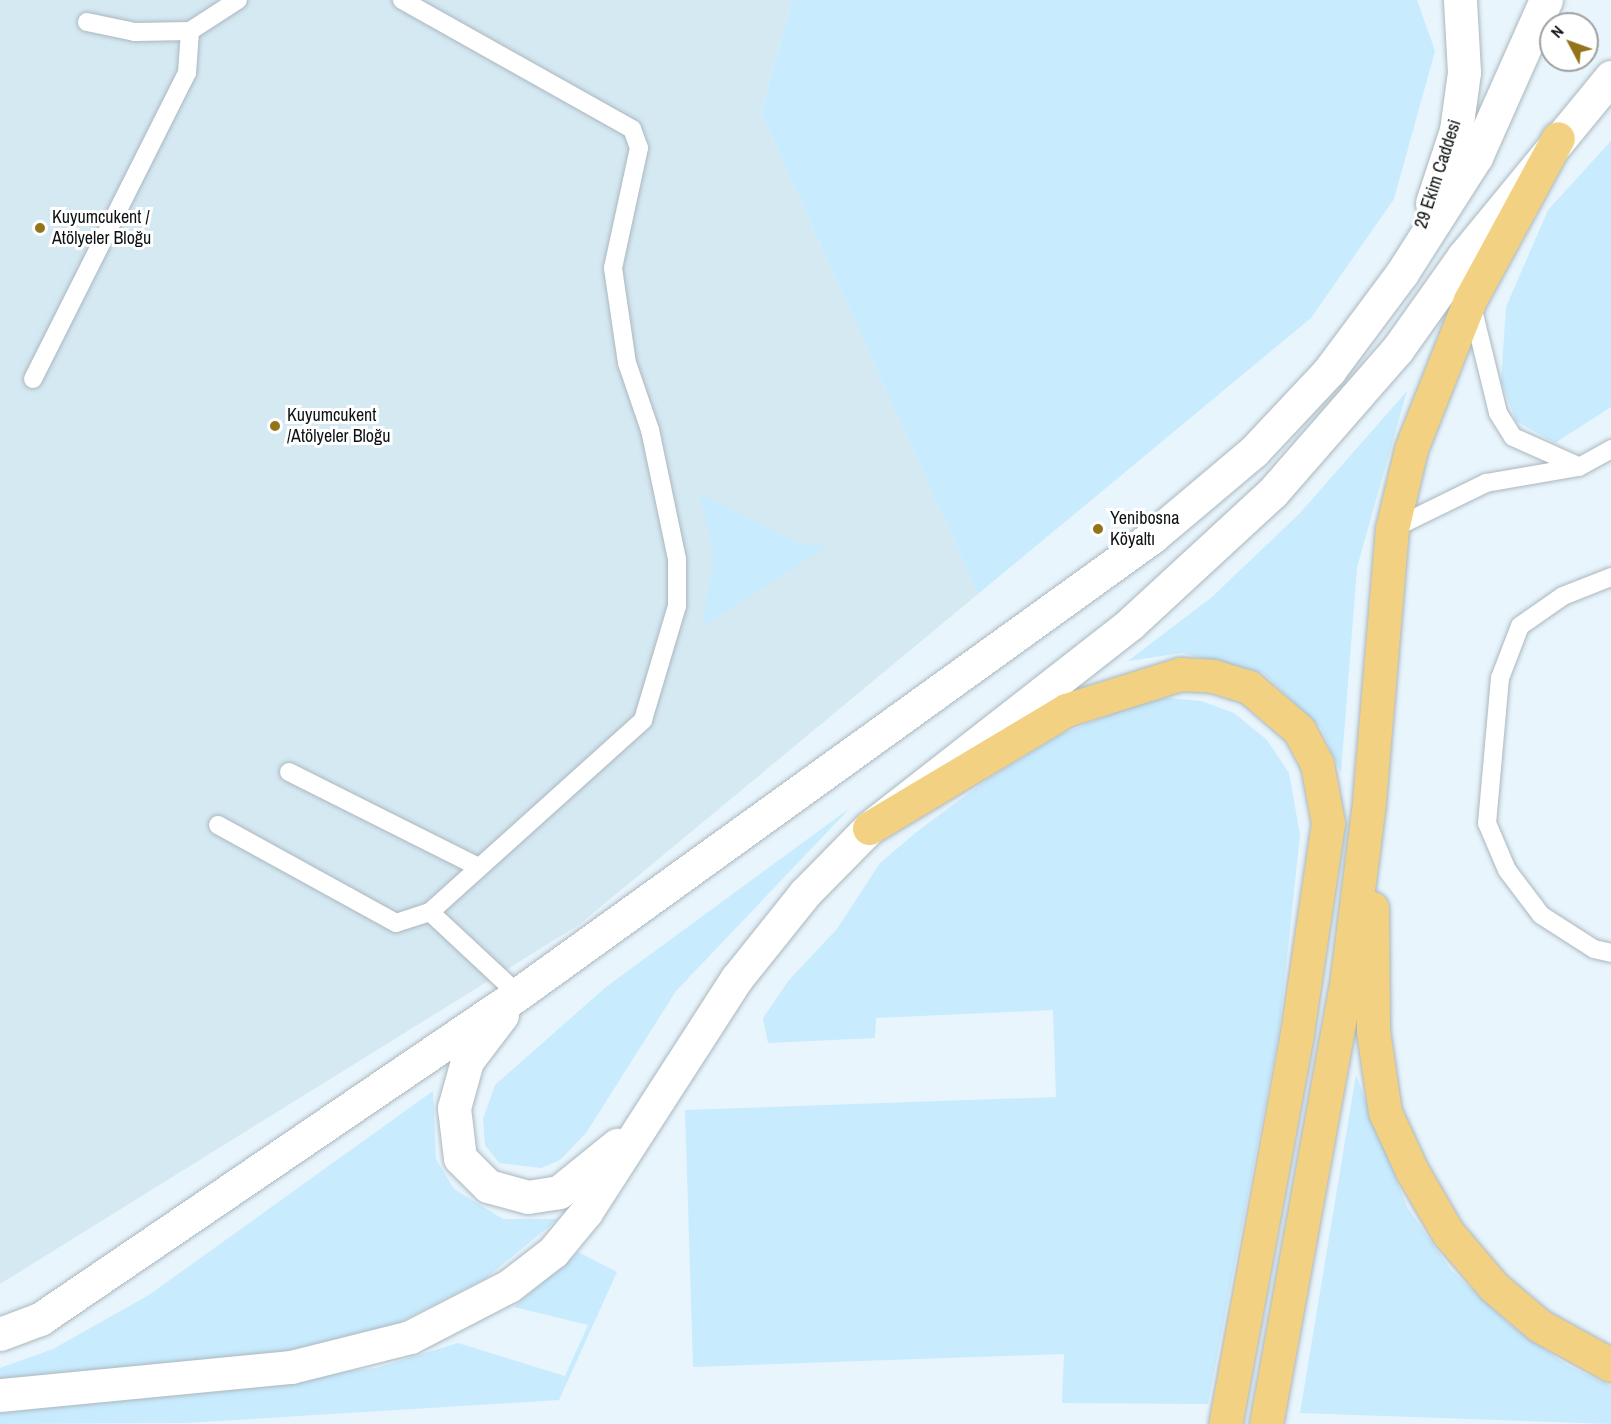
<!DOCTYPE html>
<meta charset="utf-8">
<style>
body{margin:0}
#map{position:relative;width:1611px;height:1424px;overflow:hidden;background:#e8f5fc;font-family:"Archivo Narrow",sans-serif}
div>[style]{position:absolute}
.built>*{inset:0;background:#d5e9f3}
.green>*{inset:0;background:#c8ebfe}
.roads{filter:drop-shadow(0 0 2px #abb7be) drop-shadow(0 0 2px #abb7be)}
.lane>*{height:18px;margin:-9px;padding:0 9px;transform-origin:9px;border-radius:9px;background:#fff}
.secondary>*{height:33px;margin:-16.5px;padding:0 16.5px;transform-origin:16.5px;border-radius:16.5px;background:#fff}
.highway>*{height:33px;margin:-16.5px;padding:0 16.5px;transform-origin:16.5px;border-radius:16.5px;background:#f2d282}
.dots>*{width:16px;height:16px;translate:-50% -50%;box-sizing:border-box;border:3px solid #fff;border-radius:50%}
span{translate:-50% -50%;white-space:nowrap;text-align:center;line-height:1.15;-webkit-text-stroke:6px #fff;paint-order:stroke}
.street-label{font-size:18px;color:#0e1214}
.poi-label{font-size:18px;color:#0e1214}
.left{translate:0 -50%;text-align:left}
.north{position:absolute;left:1539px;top:12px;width:60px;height:60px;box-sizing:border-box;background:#fff;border:2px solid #9fa0a1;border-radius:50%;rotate:311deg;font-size:16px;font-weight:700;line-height:24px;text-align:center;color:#0e1214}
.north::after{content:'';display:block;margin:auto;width:21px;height:27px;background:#93741b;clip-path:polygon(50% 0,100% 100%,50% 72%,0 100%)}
</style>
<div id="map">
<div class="built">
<div style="clip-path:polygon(0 0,792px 0,761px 113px,978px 594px,580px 924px,0 1284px)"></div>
</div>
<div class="green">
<div style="clip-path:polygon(792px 0,1417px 0,1435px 51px,1394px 199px,1311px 318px,978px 594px,761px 113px)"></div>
<div style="clip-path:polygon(1611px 141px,1611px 407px,1555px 443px,1516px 421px,1501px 381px,1506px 307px,1548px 210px)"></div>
<div style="clip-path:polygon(1407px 391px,1357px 567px,1341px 773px,1321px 728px,1263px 673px,1182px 653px,1128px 661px,1212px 597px,1300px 513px)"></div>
<div style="clip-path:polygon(699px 493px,799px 543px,826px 547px,702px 627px,714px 555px)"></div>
<div style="clip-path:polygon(1168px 698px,1201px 701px,1234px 713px,1267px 740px,1289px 773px,1300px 835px,1279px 1033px,1208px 1404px,1062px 1403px,1064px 1354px,693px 1367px,685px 1110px,1056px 1097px,1053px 1010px,876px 1018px,875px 1038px,768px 1043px,763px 1018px,789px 980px,837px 929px,880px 863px,919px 830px,988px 779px,1062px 734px,1138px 703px)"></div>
<div style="clip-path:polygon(850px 808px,676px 991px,586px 1133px,560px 1160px,541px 1168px,499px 1163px,485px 1145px,483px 1119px,495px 1085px,606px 987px)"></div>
<div style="clip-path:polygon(1356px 1075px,1407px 1207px,1451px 1270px,1510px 1325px,1567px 1365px,1611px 1386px,1611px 1424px,1300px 1413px)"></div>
<div style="clip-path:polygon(433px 1091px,436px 1159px,454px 1189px,503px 1219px,558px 1219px,486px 1278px,387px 1329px,277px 1353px,0 1379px,0 1368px,53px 1349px,149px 1295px)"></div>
<div style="clip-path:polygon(578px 1252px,617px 1272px,559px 1400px,185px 1423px,0 1424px,0 1413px,376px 1368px,458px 1343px,565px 1376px,588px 1325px,514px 1307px)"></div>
</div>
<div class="roads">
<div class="lane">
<div style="left:87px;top:22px;width:49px;rotate:11.8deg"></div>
<div style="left:135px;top:32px;width:55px;rotate:-1deg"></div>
<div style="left:190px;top:31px;width:57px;rotate:-32.9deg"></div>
<div style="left:1472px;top:306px;width:110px;rotate:76.3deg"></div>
<div style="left:1498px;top:413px;width:28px;rotate:58deg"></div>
<div style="left:1513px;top:437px;width:71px;rotate:24deg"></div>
<div style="left:33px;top:379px;width:343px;rotate:-63.3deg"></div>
<div style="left:187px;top:73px;width:42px;rotate:-85.9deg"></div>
<div style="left:1392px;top:529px;width:105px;rotate:-26.1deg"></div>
<div style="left:1486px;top:483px;width:94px;rotate:-9.8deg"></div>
<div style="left:1579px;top:467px;width:37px;rotate:-29deg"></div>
<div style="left:1611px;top:577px;width:52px;rotate:158.4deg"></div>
<div style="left:1563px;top:596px;width:52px;rotate:145.1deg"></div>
<div style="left:1520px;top:626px;width:56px;rotate:111deg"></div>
<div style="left:1500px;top:678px;width:146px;rotate:95.1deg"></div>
<div style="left:1487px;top:823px;width:51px;rotate:66.9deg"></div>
<div style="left:1507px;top:870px;width:56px;rotate:52.9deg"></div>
<div style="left:1541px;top:915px;width:63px;rotate:32.7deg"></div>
<div style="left:1594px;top:949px;width:17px;rotate:13deg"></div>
<div style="left:289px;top:772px;width:212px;rotate:26.6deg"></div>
<div style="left:218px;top:825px;width:203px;rotate:28.8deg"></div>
<div style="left:396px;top:923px;width:36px;rotate:-18deg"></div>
<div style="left:430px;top:912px;width:287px;rotate:-42deg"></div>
<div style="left:643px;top:720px;width:119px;rotate:-73.4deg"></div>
<div style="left:677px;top:606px;width:47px;rotate:-90deg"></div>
<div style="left:677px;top:559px;width:132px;rotate:-101.8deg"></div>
<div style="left:650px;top:430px;width:71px;rotate:-108.9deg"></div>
<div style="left:627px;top:363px;width:96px;rotate:-98.4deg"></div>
<div style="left:613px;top:268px;width:123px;rotate:-77.8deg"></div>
<div style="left:639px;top:148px;width:20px;rotate:-110deg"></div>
<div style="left:632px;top:129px;width:264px;rotate:-150.7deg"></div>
<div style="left:430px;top:912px;width:120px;rotate:43deg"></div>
</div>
<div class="secondary">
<div style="left:1432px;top:203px;width:77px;rotate:-71.8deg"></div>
<div style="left:1456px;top:130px;width:59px;rotate:-82.1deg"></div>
<div style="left:1464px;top:72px;width:72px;rotate:-93.2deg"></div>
<div style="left:502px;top:1015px;width:58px;rotate:127.3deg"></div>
<div style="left:467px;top:1061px;width:49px;rotate:105.5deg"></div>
<div style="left:454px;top:1108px;width:50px;rotate:83.2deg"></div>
<div style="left:460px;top:1158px;width:40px;rotate:45deg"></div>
<div style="left:488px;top:1186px;width:41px;rotate:15.4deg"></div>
<div style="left:528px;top:1197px;width:31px;rotate:-9deg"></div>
<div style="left:559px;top:1192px;width:75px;rotate:-39deg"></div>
<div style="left:0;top:1334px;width:43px;rotate:-20.6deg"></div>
<div style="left:40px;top:1319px;width:578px;rotate:-34.21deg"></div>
<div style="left:518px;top:994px;width:782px;rotate:-35.78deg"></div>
<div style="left:1152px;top:537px;width:133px;rotate:-40.1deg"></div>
<div style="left:1254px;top:451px;width:110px;rotate:-46.8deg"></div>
<div style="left:1329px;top:371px;width:122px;rotate:-53.3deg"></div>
<div style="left:1402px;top:273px;width:138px;rotate:-57.5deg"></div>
<div style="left:1476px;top:157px;width:172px;rotate:-66deg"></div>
<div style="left:0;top:1395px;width:292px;rotate:-5.5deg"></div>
<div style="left:291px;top:1367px;width:123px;rotate:-14.1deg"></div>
<div style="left:410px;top:1337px;width:111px;rotate:-27.3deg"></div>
<div style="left:509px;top:1286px;width:56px;rotate:-37.7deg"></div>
<div style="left:553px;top:1252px;width:52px;rotate:-50.5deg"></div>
<div style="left:586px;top:1212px;width:278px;rotate:-57.2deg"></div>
<div style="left:737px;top:978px;width:109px;rotate:-51.3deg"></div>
<div style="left:805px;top:893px;width:91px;rotate:-45.4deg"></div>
<div style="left:869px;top:828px;width:333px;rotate:-38deg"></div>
<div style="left:1131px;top:623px;width:193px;rotate:-42.7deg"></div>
<div style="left:1273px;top:492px;width:189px;rotate:-48.9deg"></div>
<div style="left:1397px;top:350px;width:114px;rotate:-54.6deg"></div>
<div style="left:1463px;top:257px;width:233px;rotate:-50.6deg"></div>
</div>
<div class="highway">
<div style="left:869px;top:828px;width:230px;rotate:-30.9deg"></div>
<div style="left:1066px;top:710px;width:120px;rotate:-17.5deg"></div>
<div style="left:1180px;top:674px;width:33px;rotate:3deg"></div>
<div style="left:1213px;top:676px;width:38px;rotate:17deg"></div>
<div style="left:1249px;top:687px;width:66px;rotate:40.7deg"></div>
<div style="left:1299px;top:730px;width:38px;rotate:62deg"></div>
<div style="left:1317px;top:764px;width:60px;rotate:79.4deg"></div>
<div style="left:1328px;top:823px;width:218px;rotate:98.4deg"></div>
<div style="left:1296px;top:1039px;width:391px;rotate:100.4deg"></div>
<div style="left:1372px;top:908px;width:123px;rotate:89.5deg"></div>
<div style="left:1373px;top:1031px;width:82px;rotate:81.6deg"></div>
<div style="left:1385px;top:1112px;width:65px;rotate:65.4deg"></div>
<div style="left:1412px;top:1171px;width:72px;rotate:59.9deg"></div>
<div style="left:1448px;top:1233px;width:71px;rotate:49.6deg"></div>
<div style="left:1494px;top:1287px;width:60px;rotate:40.3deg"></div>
<div style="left:1540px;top:1326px;width:81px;rotate:28.8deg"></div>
<div style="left:1266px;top:1424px;width:454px;rotate:-79.7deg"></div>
<div style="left:1347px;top:977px;width:176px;rotate:-82.8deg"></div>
<div style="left:1369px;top:802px;width:274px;rotate:-85.2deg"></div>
<div style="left:1392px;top:529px;width:82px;rotate:-76.6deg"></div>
<div style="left:1411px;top:449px;width:160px;rotate:-68.4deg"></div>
<div style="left:1470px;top:300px;width:184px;rotate:-61.5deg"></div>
</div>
</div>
<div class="dots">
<div style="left:40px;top:228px;background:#93741b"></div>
<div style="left:275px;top:426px;background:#93741b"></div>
<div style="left:1098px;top:529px;background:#93741b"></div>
</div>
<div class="street-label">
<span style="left:1438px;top:174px;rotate:-72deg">29 Ekim Caddesi</span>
</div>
<div class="poi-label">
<span class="left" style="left:52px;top:228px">Kuyumcukent /<br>Atölyeler Bloğu</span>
<span class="left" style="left:287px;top:426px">Kuyumcukent<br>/Atölyeler Bloğu</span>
<span class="left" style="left:1110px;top:529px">Yenibosna<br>Köyaltı</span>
</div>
<div class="north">N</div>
</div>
